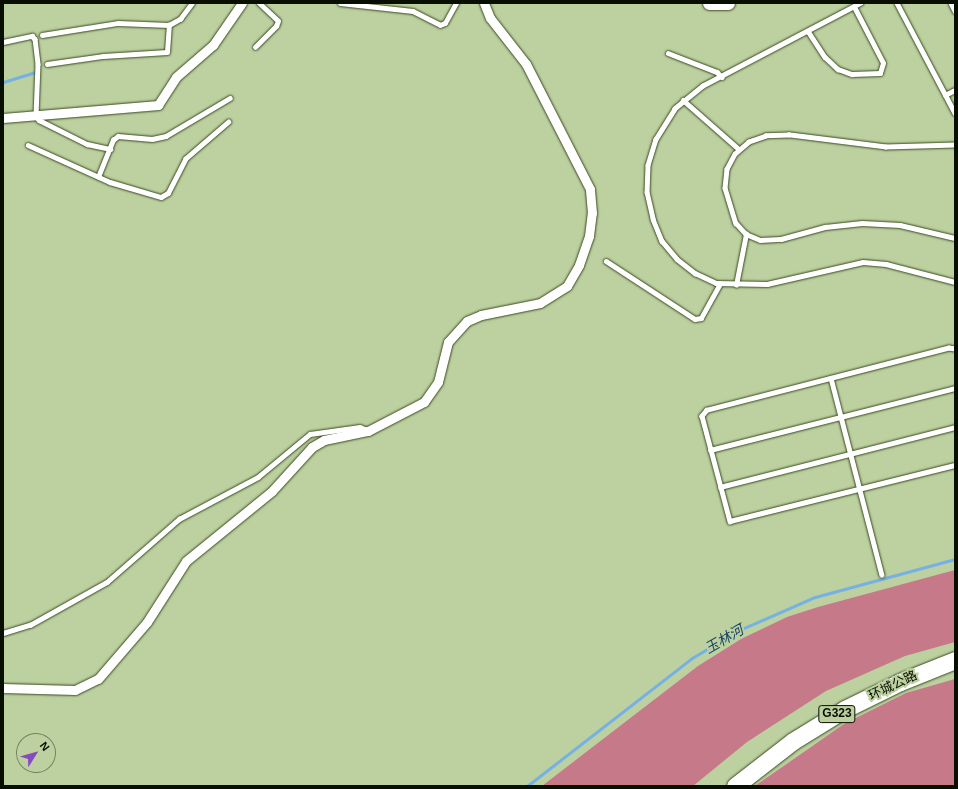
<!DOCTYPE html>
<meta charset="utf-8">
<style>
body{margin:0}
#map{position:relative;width:958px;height:789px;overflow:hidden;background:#bcd0a0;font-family:Helvetica,"Noto Sans SC",sans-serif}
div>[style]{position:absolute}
.forest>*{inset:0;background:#c67989}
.stream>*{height:3px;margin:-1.5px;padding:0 1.5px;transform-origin:1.5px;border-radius:1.5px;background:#75b1e5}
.roads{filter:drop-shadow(0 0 1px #3a4a1f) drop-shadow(0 0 1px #3a4a1f)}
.lane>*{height:4.5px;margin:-2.25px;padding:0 2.25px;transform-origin:2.25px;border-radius:2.25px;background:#fff}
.street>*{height:9px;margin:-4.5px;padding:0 4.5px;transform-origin:4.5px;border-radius:4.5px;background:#fff}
.secondary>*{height:13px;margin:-6.5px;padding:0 6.5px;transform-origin:6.5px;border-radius:6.5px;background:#fff}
.highway>*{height:17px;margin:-8.5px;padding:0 8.5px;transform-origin:8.5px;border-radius:8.5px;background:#fff}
span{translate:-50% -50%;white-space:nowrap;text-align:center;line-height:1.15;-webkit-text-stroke:4px #bcd0a0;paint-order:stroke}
.shield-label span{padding:1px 3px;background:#bcd0a0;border:1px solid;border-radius:3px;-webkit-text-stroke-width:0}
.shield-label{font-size:12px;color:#080f01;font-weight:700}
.street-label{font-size:13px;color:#080f01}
.water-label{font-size:14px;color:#164264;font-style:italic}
.frame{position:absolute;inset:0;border:4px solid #080f01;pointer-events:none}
.north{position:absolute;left:16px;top:733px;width:40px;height:40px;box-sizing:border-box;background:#bcd0a0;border:1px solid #748360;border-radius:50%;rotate:53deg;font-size:11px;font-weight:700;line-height:16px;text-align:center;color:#080f01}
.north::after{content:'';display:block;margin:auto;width:14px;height:18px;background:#894abf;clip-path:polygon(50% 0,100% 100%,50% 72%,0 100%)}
</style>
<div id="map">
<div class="forest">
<div style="clip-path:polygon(955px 570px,955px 642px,905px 656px,826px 691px,747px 742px,693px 786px,542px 786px,698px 666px,741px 639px,787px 617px,818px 607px)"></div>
<div style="clip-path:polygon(955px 679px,955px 786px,755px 786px,844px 724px,906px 693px)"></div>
</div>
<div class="stream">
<div style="left:3px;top:82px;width:34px;rotate:-17deg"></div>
<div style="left:527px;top:786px;width:209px;rotate:-37.8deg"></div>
<div style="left:692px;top:658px;width:52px;rotate:-31deg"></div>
<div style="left:737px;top:631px;width:85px;rotate:-23.6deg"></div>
<div style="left:815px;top:597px;width:145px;rotate:-15.2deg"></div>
</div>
<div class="roads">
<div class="lane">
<div style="left:340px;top:3px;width:73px;rotate:6.3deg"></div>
<div style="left:413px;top:11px;width:30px;rotate:27deg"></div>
<div style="left:440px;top:25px;width:5px;rotate:-22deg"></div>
<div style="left:445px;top:23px;width:23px;rotate:-61deg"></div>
<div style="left:861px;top:3px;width:178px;rotate:152.3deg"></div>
<div style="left:703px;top:86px;width:36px;rotate:141deg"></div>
<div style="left:675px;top:109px;width:36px;rotate:122deg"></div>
<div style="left:656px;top:139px;width:27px;rotate:107deg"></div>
<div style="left:648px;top:165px;width:27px;rotate:92deg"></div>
<div style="left:647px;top:192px;width:28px;rotate:77deg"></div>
<div style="left:653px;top:219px;width:24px;rotate:68deg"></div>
<div style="left:662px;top:241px;width:23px;rotate:50deg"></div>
<div style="left:677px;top:259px;width:23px;rotate:38deg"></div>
<div style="left:695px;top:273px;width:23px;rotate:25deg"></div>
<div style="left:716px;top:283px;width:51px;rotate:1.1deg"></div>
<div style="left:767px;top:284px;width:98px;rotate:-12.9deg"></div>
<div style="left:863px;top:262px;width:23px;rotate:5deg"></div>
<div style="left:886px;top:264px;width:71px;rotate:14.6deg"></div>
<div style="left:897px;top:3px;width:124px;rotate:62.2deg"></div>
<div style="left:951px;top:3px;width:9px;rotate:63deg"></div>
<div style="left:808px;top:31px;width:31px;rotate:57deg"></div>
<div style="left:825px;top:57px;width:18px;rotate:43deg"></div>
<div style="left:838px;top:69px;width:15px;rotate:20deg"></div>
<div style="left:852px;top:74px;width:28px;rotate:-2deg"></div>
<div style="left:880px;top:73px;width:10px;rotate:-73deg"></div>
<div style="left:883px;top:63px;width:63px;rotate:-117.4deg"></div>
<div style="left:42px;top:35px;width:77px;rotate:-9deg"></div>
<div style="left:118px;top:23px;width:51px;rotate:2.2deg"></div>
<div style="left:169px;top:25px;width:13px;rotate:-29deg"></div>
<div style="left:180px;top:19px;width:20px;rotate:-53deg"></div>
<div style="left:3px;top:42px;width:30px;rotate:-12deg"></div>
<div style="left:32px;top:36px;width:4px;rotate:45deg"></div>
<div style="left:35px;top:39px;width:25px;rotate:83deg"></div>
<div style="left:38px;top:64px;width:52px;rotate:92.2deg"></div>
<div style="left:36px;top:116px;width:5px;rotate:53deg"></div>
<div style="left:39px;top:120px;width:54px;rotate:26.6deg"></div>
<div style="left:87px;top:144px;width:24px;rotate:12deg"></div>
<div style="left:255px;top:47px;width:30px;rotate:-45deg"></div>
<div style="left:276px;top:26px;width:5px;rotate:-68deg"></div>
<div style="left:278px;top:21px;width:26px;rotate:-137deg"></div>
<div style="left:668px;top:53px;width:53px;rotate:21.2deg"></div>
<div style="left:717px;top:72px;width:7px;rotate:45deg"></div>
<div style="left:47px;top:64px;width:57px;rotate:-8.1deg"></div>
<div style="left:103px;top:56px;width:64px;rotate:-3.6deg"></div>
<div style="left:167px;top:52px;width:27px;rotate:-86deg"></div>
<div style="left:945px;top:95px;width:11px;rotate:-27deg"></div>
<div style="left:683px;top:100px;width:74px;rotate:41.2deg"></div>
<div style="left:28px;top:145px;width:90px;rotate:24.3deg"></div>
<div style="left:110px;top:182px;width:53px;rotate:16.4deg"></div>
<div style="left:161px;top:197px;width:8px;rotate:-30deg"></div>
<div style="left:168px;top:193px;width:38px;rotate:-63deg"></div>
<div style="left:185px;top:159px;width:57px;rotate:-40.7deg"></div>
<div style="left:955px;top:145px;width:69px;rotate:178.3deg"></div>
<div style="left:886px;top:147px;width:98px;rotate:-172.9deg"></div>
<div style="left:789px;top:135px;width:23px;rotate:178deg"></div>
<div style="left:766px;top:136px;width:18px;rotate:161deg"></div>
<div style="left:749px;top:142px;width:18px;rotate:139deg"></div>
<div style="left:735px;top:154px;width:17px;rotate:118deg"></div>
<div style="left:727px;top:169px;width:19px;rotate:96deg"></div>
<div style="left:725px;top:188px;width:37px;rotate:73deg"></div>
<div style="left:736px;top:223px;width:15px;rotate:48deg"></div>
<div style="left:746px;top:234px;width:15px;rotate:23deg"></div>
<div style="left:760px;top:240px;width:21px;rotate:-3deg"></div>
<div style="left:781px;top:239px;width:46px;rotate:-15.3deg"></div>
<div style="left:825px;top:227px;width:37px;rotate:-6deg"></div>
<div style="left:862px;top:223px;width:38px;rotate:3deg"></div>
<div style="left:900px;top:225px;width:57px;rotate:13.3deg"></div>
<div style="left:98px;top:177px;width:40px;rotate:-68deg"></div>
<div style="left:113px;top:140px;width:6px;rotate:-39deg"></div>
<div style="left:118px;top:136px;width:34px;rotate:5deg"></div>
<div style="left:152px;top:139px;width:14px;rotate:-12deg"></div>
<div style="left:166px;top:136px;width:74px;rotate:-30.7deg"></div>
<div style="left:606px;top:261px;width:106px;rotate:33.1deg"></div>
<div style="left:695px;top:319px;width:6px;rotate:-9deg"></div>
<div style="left:701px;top:318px;width:39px;rotate:-61deg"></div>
<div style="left:736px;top:285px;width:52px;rotate:-78.9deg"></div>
<div style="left:955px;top:349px;width:6px;rotate:-171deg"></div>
<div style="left:949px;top:348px;width:250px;rotate:165.6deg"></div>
<div style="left:707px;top:410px;width:8px;rotate:130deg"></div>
<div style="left:702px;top:416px;width:109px;rotate:75.1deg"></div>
<div style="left:730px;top:521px;width:232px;rotate:-14deg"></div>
<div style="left:831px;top:378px;width:203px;rotate:75.5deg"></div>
<div style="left:710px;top:450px;width:253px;rotate:-14.2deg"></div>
<div style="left:720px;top:487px;width:243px;rotate:-14.3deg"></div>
<div style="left:3px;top:633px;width:28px;rotate:-17deg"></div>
<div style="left:30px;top:625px;width:88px;rotate:-29.2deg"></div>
<div style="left:107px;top:582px;width:96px;rotate:-41.2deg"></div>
<div style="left:179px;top:519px;width:89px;rotate:-28deg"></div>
<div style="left:258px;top:477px;width:67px;rotate:-39.6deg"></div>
<div style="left:310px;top:434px;width:50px;rotate:-8deg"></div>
<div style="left:360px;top:427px;width:8px;rotate:23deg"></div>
</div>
<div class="street">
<div style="left:3px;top:118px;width:156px;rotate:-4.8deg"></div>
<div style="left:158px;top:105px;width:33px;rotate:-57deg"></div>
<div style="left:176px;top:77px;width:49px;rotate:-40.9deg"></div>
<div style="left:213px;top:45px;width:51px;rotate:-55.4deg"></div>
<div style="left:3px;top:688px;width:72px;rotate:1.6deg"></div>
<div style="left:75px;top:690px;width:25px;rotate:-26deg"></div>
<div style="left:98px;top:679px;width:75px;rotate:-49.3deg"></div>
<div style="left:147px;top:622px;width:72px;rotate:-57.4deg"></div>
<div style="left:186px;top:561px;width:111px;rotate:-39.1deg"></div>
<div style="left:272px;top:491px;width:59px;rotate:-47.7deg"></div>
<div style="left:312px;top:447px;width:14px;rotate:-30deg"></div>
<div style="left:324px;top:440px;width:45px;rotate:-11.6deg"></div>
<div style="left:368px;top:431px;width:63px;rotate:-27.4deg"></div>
<div style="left:424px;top:402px;width:24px;rotate:-55deg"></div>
<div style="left:438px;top:382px;width:41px;rotate:-76deg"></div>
<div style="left:448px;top:342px;width:28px;rotate:-48deg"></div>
<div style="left:467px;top:321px;width:15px;rotate:-23deg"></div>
<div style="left:481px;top:315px;width:60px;rotate:-11.5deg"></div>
<div style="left:540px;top:303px;width:32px;rotate:-32deg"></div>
<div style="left:567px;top:286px;width:24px;rotate:-60deg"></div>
<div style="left:579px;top:265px;width:31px;rotate:-71deg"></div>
<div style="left:589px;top:236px;width:23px;rotate:-83deg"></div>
<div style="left:592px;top:213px;width:24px;rotate:-95deg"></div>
<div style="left:590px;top:189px;width:140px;rotate:-117.1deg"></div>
<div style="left:526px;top:64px;width:58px;rotate:-128deg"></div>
<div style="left:490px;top:18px;width:16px;rotate:-112deg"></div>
</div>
<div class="secondary">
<div style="left:709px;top:3px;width:19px"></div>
</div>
<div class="highway">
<div style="left:735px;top:786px;width:73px;rotate:-37.8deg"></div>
<div style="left:793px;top:741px;width:61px;rotate:-31.6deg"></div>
<div style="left:845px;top:709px;width:61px;rotate:-26.1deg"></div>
<div style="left:900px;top:682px;width:59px;rotate:-21.8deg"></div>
</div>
</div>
<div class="shield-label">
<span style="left:837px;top:714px">G323</span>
</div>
<div class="street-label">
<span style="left:893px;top:686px;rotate:-25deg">环城公路</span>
</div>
<div class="water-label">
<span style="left:724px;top:639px;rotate:-30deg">玉林河</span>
</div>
<div class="frame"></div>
<div class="north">N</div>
</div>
